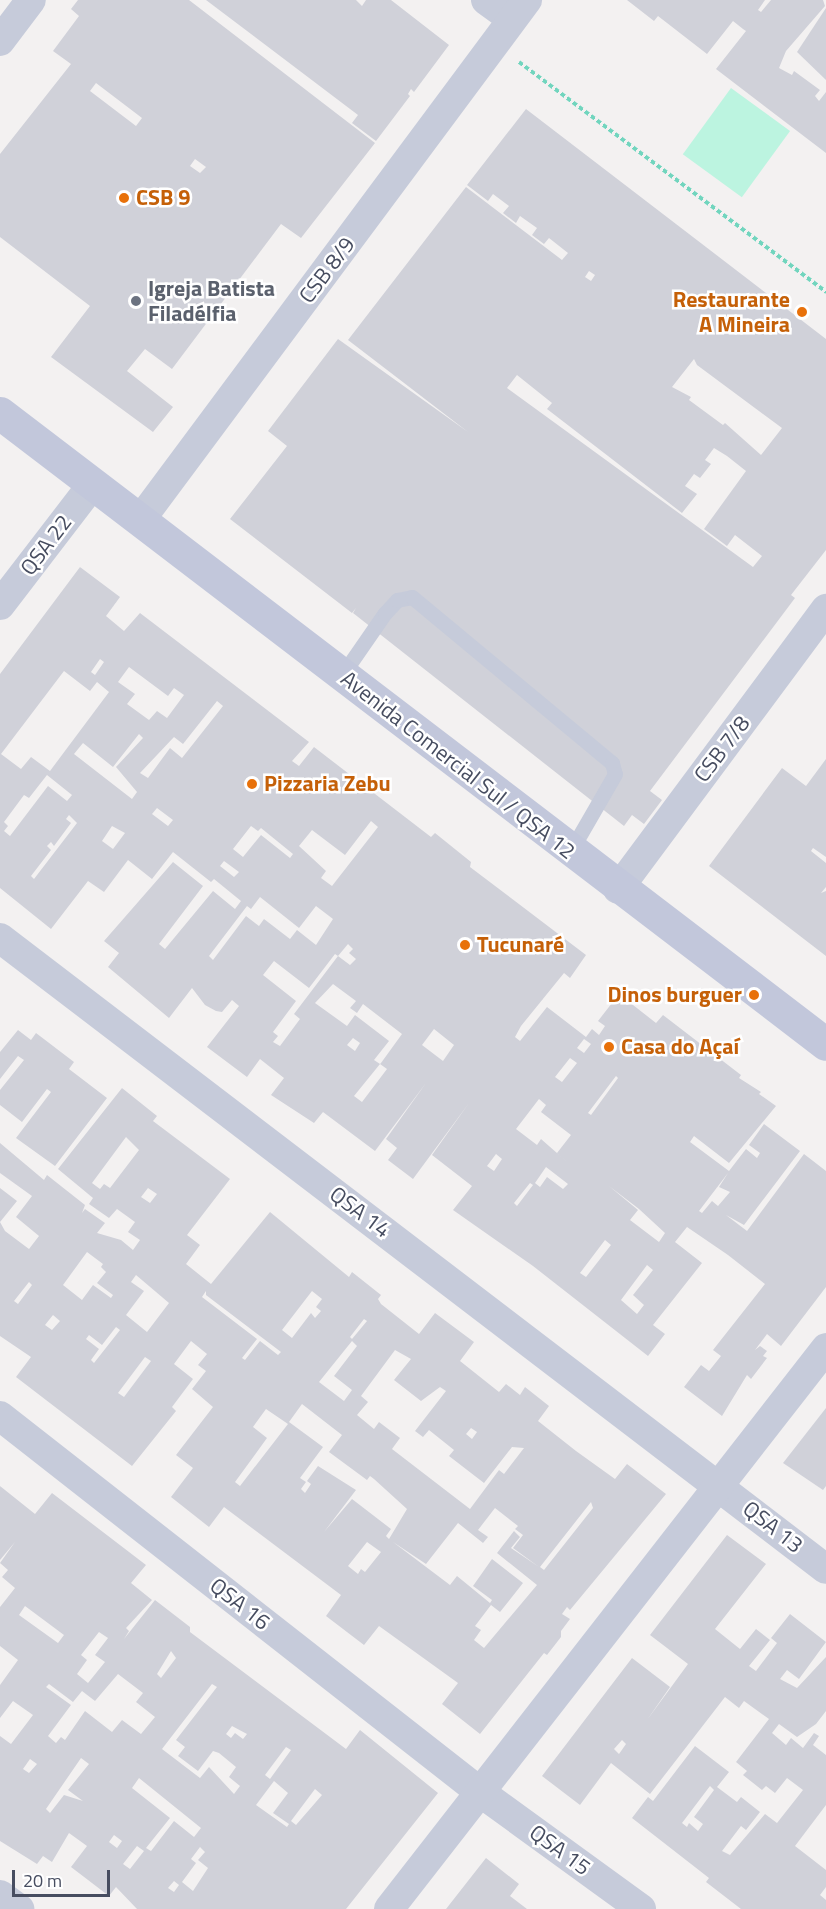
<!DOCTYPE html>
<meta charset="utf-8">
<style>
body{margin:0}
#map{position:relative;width:826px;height:1909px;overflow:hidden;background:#f3f1f1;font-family:"Titillium Web",sans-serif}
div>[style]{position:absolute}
.green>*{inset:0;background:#bcf4e0;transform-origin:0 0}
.building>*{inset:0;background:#d0d1d9}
.path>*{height:4px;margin-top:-2px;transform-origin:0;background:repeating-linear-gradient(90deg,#71d5be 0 4.5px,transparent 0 7.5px)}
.service>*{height:15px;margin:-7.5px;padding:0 7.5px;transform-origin:7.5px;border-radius:7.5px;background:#c6cbda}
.minor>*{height:30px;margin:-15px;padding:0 15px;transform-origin:15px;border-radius:15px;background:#c6cbda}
.secondary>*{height:33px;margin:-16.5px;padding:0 16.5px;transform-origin:16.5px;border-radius:16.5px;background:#c2c7db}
.dots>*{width:16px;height:16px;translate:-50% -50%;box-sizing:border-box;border:3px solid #fff;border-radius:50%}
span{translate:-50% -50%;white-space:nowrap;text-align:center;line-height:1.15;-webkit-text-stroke:5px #fff;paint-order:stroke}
.food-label{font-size:22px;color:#c56008;font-weight:700}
.left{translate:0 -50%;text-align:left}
.right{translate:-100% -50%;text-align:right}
.street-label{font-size:22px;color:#474d60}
.worship-label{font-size:22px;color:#5b616d;font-weight:700}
.scale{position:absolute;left:12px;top:1870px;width:98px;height:27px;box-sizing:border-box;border:3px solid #474d60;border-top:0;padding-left:8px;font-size:18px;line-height:21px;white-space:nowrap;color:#474d60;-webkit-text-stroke:4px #fff;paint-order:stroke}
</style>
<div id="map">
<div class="green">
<div style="left:731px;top:88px;width:73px;height:82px;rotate:36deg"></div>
</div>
<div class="building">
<div style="clip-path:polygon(evenodd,78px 0,189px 0,375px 143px,301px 238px,281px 224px,172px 369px,145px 349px,127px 371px,173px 407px,153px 432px,51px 357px,90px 306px,0 237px,0 154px,71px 64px,53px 51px,79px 16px,71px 9px,78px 0,96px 83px,142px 118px,136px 126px,90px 91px,96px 83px,78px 0,195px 159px,206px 167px,200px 173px,190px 166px,195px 159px)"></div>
<div style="clip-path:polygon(206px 0,356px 0,362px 6px,366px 0,391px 0,449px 45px,414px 92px,411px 89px,408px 94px,410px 96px,376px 141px,352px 123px,358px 115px)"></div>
<div style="clip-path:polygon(627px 0,765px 0,758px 10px,761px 12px,771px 0,823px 0,825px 6px,786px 51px,779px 68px,792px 75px,794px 71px,820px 90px,815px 96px,819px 101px,826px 92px,826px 153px,716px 69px,746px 31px,743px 29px,733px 21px,707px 54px,658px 16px,654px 21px)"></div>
<div style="clip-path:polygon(826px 8px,826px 80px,797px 52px)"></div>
<div style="clip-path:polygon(evenodd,526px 109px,826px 339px,826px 550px,791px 595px,795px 598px,650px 791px,662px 800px,644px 824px,632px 815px,624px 826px,353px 613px,356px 608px,352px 613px,230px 519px,287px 446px,268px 431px,338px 339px,468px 432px,348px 340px,466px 187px,562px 260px,568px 253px,549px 238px,544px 244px,532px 235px,537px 228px,520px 216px,516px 223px,503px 213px,509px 206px,493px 194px,488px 201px,467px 185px,526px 109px,589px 271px,595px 275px,591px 281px,585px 277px,589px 271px,526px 109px,694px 359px,697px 365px,782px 428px,761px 455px,725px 423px,723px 425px,689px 400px,691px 397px,672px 387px,694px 359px,526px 109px,517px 375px,552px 403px,547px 409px,682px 513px,697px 494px,685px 486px,694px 474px,700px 478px,711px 464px,705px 460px,714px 448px,727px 456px,746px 471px,704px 529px,727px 546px,735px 535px,762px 556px,753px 567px,507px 388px,517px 375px)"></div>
<div style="clip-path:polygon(evenodd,80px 567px,120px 597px,106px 616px,124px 631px,140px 613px,309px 742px,292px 761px,299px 766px,314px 747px,431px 837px,435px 833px,471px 862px,470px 867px,586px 955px,570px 978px,564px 973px,521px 1026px,515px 1037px,520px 1041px,547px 1007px,586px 1037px,592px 1029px,599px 1035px,605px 1026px,598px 1021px,619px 994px,656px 1023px,663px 1015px,741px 1075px,739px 1078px,761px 1092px,759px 1094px,776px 1106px,729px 1163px,694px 1136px,690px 1142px,729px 1171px,746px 1149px,757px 1158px,760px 1153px,749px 1145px,764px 1124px,800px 1151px,744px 1225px,726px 1215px,747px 1231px,804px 1154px,826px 1171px,826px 1287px,781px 1346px,767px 1334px,755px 1350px,760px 1346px,767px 1351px,763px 1356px,767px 1358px,751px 1379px,747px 1375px,722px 1416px,684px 1387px,701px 1365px,709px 1371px,721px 1356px,713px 1350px,765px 1284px,728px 1255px,687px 1227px,675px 1242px,702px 1263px,653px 1325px,665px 1334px,648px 1356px,533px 1266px,453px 1210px,472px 1186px,432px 1155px,469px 1103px,413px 1179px,388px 1160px,397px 1148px,386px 1139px,426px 1083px,375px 1151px,323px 1112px,314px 1123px,271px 1095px,284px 1078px,260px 1059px,247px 1077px,207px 1047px,239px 1006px,232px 1000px,222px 1012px,216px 1011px,205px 1005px,192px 988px,169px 1018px,108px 967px,119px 953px,104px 941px,173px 862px,203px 886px,159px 944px,165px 949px,213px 891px,235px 909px,241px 901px,214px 879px,211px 882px,173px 852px,152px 879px,128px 860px,104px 892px,88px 881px,51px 929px,0 888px,0 674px,80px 567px,100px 659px,104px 662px,95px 675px,91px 672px,100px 659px,80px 567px,129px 667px,168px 696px,174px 688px,184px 695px,167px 718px,157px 711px,149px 720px,127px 704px,135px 694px,118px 682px,129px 667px,80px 567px,64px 671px,90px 691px,97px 682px,109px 692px,50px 771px,31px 757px,21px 769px,1px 754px,64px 671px,80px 567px,217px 701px,223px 706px,182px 758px,170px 748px,148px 778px,140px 773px,174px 737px,183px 744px,217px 701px,80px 567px,139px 734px,143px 738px,116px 767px,137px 792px,132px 799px,74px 754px,83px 743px,113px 767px,139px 734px,80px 567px,47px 775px,72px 795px,67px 801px,48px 786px,10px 836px,4px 831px,8px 826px,4px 822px,24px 795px,29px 798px,47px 775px,80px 567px,157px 808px,173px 820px,168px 826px,152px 814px,157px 808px,80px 567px,69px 815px,77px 823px,34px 879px,31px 876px,51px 850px,47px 846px,51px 842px,54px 846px,71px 823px,66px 819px,69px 815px,80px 567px,371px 821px,378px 827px,332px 886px,321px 878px,326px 871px,299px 846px,312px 830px,345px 855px,371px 821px,80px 567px,112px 826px,125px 833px,113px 849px,102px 841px,112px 826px,80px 567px,251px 826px,258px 831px,261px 828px,293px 854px,290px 858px,261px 835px,243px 857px,233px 849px,251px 826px,80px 567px,224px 861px,239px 872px,234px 877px,220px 866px,224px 861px,80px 567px,260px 897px,299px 928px,316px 906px,333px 919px,316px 945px,297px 930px,290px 939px,264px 919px,259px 926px,246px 916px,213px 960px,209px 956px,247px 906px,251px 909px,260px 897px,80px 567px,348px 944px,353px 949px,349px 953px,356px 959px,350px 965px,338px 956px,294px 1014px,300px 1019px,280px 1046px,273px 1042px,278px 1036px,273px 1032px,296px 1001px,263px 975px,274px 961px,309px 988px,335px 954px,338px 956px,348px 944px,80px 567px,333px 984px,356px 1001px,350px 1008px,357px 1013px,363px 1004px,402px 1034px,381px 1063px,380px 1064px,374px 1060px,389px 1041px,355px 1015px,347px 1026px,315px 1003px,333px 984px,80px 567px,434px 1029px,454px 1045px,443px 1061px,422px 1045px,434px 1029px,80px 567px,353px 1038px,360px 1043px,355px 1051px,347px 1045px,353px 1038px,80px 567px,584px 1039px,591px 1044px,584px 1053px,577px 1048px,584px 1039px,80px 567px,570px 1058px,577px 1063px,562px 1082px,555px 1077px,570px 1058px,80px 567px,380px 1064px,387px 1069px,362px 1102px,354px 1096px,380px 1064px,80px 567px,616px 1076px,618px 1078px,591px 1115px,588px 1113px,616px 1076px,80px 567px,539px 1099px,546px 1105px,541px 1112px,571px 1135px,557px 1153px,582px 1175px,541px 1139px,537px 1145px,516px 1129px,539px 1099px,80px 567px,496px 1154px,502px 1159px,494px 1171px,487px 1166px,496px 1154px,80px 567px,546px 1167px,568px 1184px,563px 1189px,547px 1177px,540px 1187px,535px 1183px,546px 1167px,80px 567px,728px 1173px,719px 1187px,730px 1192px,718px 1206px,712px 1201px,702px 1213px,699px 1211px,728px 1173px,80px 567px,530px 1183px,533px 1185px,517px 1206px,514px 1203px,530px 1183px,80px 567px,609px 1186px,639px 1209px,665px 1233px,659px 1242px,630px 1220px,638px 1210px,609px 1186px,80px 567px,605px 1240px,611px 1245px,586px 1277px,580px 1273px,605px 1240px,80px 567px,647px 1265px,653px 1270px,633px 1295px,644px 1305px,637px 1314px,621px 1300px,647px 1265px)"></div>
<div style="clip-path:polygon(826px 759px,826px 857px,813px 848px,811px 851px,826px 863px,826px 887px,821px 893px,826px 891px,826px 956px,709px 866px,782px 768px,806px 786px)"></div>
<div style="clip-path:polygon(18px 1030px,31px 1040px,36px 1033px,74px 1062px,69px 1069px,107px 1098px,55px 1166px,16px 1138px,51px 1092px,47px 1089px,22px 1122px,0 1105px,0 1090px,24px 1060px,18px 1056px,0 1079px,0 1052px)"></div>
<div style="clip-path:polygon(evenodd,122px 1088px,157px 1116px,153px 1121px,230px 1179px,187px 1235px,200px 1245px,186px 1264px,211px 1284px,270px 1212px,349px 1277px,352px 1272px,381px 1295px,378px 1299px,381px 1304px,419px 1334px,435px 1313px,474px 1342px,460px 1361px,499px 1392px,506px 1384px,520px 1395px,525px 1387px,549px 1406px,538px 1421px,576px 1451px,615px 1479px,627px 1464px,666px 1494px,570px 1610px,567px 1607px,562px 1614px,570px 1619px,561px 1631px,561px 1637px,547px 1655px,544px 1653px,480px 1734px,442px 1704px,458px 1683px,379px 1626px,364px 1645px,326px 1616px,341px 1595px,224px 1507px,209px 1527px,171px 1497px,193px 1468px,176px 1455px,213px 1407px,192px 1389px,206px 1371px,198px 1365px,207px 1354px,191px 1341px,174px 1364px,193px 1379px,172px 1407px,176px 1411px,132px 1466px,16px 1377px,31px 1357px,0 1336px,0 1188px,17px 1201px,0 1222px,5px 1231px,29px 1249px,39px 1236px,16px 1217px,32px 1196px,0 1173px,0 1143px,44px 1180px,47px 1175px,85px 1205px,82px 1213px,85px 1209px,105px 1223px,97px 1233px,121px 1240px,133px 1250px,140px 1240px,128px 1232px,135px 1222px,117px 1209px,109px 1218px,89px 1204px,93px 1198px,58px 1169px,122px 1088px,126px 1137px,139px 1150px,110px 1188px,104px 1184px,100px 1189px,92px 1183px,126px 1137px,122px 1088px,148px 1188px,157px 1194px,150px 1203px,141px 1197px,148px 1188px,122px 1088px,87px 1252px,103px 1264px,101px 1267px,106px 1272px,97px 1283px,113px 1295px,111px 1298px,93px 1285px,82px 1300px,63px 1285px,87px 1252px,122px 1088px,136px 1275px,169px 1303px,147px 1332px,126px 1315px,144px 1291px,131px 1282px,136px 1275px,122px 1088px,29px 1282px,32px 1285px,18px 1304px,14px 1301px,29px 1282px,122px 1088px,206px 1291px,206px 1295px,281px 1352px,278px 1355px,260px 1341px,245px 1360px,242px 1358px,257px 1339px,202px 1297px,206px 1291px,122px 1088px,312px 1291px,322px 1299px,316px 1307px,321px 1311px,315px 1318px,311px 1313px,292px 1338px,282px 1330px,312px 1291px,122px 1088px,53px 1315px,60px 1321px,52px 1330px,45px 1325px,53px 1315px,122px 1088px,364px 1319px,367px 1321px,352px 1339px,350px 1337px,364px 1319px,122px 1088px,116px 1327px,120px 1330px,94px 1363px,91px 1360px,99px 1349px,86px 1339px,89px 1335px,102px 1345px,116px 1327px,122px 1088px,352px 1341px,357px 1346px,334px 1376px,352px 1390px,344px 1401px,319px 1382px,352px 1341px,122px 1088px,395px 1350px,411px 1359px,394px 1380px,421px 1401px,440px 1387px,446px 1391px,415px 1431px,423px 1437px,429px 1430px,454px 1450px,449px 1456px,484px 1483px,512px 1447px,524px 1448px,504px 1474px,499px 1470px,470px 1509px,392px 1449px,400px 1438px,379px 1422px,374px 1429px,357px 1415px,368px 1402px,361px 1396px,395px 1350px,122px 1088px,145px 1357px,151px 1361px,124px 1397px,118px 1393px,145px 1357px,122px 1088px,302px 1404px,342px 1435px,329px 1452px,367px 1480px,370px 1476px,374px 1479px,407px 1509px,389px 1539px,386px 1536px,391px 1529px,352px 1499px,324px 1532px,356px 1490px,318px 1466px,307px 1481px,311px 1484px,305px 1493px,301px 1489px,306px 1482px,300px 1478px,323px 1447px,289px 1422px,302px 1404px,122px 1088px,266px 1409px,288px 1424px,240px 1486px,235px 1482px,267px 1438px,253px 1427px,266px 1409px,122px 1088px,471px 1428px,477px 1432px,472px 1439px,466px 1434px,471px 1428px,122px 1088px,591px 1502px,593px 1508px,544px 1570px,540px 1567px,591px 1502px,122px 1088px,495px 1508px,518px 1526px,515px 1529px,523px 1535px,513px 1548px,539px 1567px,511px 1548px,520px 1537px,514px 1531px,497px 1553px,537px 1585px,484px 1648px,474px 1640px,481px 1630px,475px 1626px,491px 1605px,500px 1612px,523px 1583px,492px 1559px,473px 1586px,492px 1600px,490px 1603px,457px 1576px,450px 1585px,393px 1542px,426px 1564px,458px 1523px,483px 1543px,488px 1537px,478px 1530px,495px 1508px,122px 1088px,367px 1542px,381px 1552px,365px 1572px,361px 1569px,358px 1574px,348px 1566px,367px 1542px)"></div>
<div style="clip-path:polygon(826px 1408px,826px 1486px,823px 1490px,783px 1463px)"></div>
<div style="clip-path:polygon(evenodd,0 1486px,35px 1514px,52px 1493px,146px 1565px,131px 1583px,152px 1600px,126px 1628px,129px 1631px,124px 1639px,155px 1600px,190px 1627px,190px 1632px,346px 1749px,360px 1730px,438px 1793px,346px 1909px,137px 1909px,116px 1887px,109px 1896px,71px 1867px,87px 1846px,69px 1833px,52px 1862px,43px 1856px,37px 1864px,0 1841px,0 1736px,11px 1744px,33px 1715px,13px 1701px,0 1718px,0 1685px,18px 1660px,0 1646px,0 1607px,15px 1588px,2px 1577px,8px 1570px,0 1563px,15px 1542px,0 1560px,0 1486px,25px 1606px,64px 1635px,58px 1643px,19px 1615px,25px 1606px,0 1486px,99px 1632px,108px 1638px,95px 1655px,105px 1662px,88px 1683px,77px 1674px,87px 1660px,81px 1655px,99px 1632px,0 1486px,171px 1651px,176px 1658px,161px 1678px,157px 1674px,171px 1651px,0 1486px,118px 1674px,143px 1693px,136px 1702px,155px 1717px,141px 1734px,122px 1720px,112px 1732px,85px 1711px,65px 1740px,61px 1737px,56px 1743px,48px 1736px,71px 1705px,46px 1687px,49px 1684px,73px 1702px,82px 1691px,95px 1701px,118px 1674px,0 1486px,212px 1684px,217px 1687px,176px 1740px,185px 1747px,178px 1756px,198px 1771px,213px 1751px,219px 1753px,236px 1767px,229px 1777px,240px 1786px,234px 1794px,209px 1767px,200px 1778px,162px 1749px,212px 1684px,0 1486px,232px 1726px,247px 1734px,243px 1739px,235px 1733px,231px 1738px,226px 1734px,232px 1726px,0 1486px,286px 1747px,291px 1750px,270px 1779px,265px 1775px,286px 1747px,0 1486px,81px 1758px,89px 1764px,68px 1790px,83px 1801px,64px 1795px,50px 1813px,46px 1809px,81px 1758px,0 1486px,30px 1759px,37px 1764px,29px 1773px,23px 1769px,30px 1759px,0 1486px,139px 1778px,201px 1828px,194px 1837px,174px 1821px,151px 1851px,146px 1848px,170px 1818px,132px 1788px,139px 1778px,0 1486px,274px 1781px,288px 1793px,273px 1813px,289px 1824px,287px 1827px,256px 1805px,274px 1781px,0 1486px,315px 1789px,322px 1795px,296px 1825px,291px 1821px,315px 1789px,0 1486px,114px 1835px,122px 1841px,117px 1848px,109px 1842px,114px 1835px,0 1486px,137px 1846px,144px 1851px,130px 1869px,123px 1864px,137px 1846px,0 1486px,200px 1847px,205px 1852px,198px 1860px,208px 1868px,193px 1891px,182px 1882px,196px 1863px,191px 1859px,200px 1847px,0 1486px,174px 1881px,179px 1885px,174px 1892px,168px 1888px,174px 1881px)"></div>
<div style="clip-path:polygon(evenodd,727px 1535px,766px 1564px,715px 1629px,740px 1649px,756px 1629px,770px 1640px,749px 1666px,756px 1671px,777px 1643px,771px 1638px,790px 1614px,826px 1642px,799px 1679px,787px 1670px,780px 1679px,797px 1688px,826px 1657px,826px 1711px,816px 1724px,797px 1737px,779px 1724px,772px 1733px,786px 1745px,791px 1738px,803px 1748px,814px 1733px,819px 1736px,813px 1745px,826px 1755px,826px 1805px,795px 1846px,826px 1870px,826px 1887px,820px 1895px,826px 1900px,826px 1909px,741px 1909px,706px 1882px,709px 1878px,632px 1818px,648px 1797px,653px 1801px,695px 1746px,729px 1772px,717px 1787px,737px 1802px,741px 1797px,760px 1812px,746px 1830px,741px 1826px,722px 1851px,730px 1855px,765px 1814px,777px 1823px,803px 1790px,787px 1778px,775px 1793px,766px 1786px,762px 1790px,743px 1775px,747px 1771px,736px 1762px,769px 1719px,744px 1701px,739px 1708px,725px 1697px,650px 1794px,611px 1763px,580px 1805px,542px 1776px,632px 1658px,670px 1687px,647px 1720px,688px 1664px,650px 1635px,727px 1535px,622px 1740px,626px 1744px,619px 1754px,614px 1749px,622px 1740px,727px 1535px,710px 1786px,714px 1790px,694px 1817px,703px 1824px,698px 1831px,689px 1823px,687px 1827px,682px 1823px,710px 1786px)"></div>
<div style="clip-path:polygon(486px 1858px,519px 1884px,510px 1896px,527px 1909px,446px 1909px)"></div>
</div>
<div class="path">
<div style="left:519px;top:62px;width:384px;rotate:36.8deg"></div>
</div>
<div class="service">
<div style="left:342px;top:675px;width:75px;rotate:-55.3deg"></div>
<div style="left:385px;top:613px;width:18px;rotate:-47deg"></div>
<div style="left:397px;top:600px;width:15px;rotate:-11deg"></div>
<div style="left:412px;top:597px;width:260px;rotate:39.7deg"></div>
<div style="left:612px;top:763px;width:11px;rotate:75deg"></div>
<div style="left:615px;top:774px;width:90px;rotate:120deg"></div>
</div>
<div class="minor">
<div style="left:486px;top:0;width:32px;rotate:36deg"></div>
<div style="left:0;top:41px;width:51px;rotate:-52.9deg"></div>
<div style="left:141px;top:519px;width:647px;rotate:-53.36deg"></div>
<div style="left:0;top:605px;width:153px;rotate:-52.5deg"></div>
<div style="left:618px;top:889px;width:349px;rotate:-53.4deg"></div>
<div style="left:0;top:938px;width:1039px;rotate:37.38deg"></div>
<div style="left:0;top:1416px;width:610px;rotate:38.07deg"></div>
<div style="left:480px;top:1792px;width:199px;rotate:36deg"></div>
<div style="left:0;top:1895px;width:24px;rotate:36deg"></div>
<div style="left:389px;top:1909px;width:711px;rotate:-52.08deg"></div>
</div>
<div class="secondary">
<div style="left:0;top:413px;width:1039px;rotate:37.38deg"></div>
</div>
<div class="dots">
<div style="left:124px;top:198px;background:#e8710a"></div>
<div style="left:136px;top:301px;background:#6b7280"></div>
<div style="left:802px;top:312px;background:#e8710a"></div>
<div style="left:252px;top:784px;background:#e8710a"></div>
<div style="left:465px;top:945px;background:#e8710a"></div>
<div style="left:754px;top:995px;background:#e8710a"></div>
<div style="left:609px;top:1047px;background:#e8710a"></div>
</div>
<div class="food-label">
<span class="left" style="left:136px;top:198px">CSB 9</span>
<span class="right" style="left:790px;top:312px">Restaurante<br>A Mineira</span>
<span class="left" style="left:264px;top:784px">Pizzaria Zebu</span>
<span class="left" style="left:477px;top:945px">Tucunaré</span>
<span class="right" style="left:742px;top:995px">Dinos burguer</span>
<span class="left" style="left:621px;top:1047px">Casa do Açaí</span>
</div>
<div class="street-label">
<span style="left:327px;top:270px;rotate:-53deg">CSB 8/9</span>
<span style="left:46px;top:545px;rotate:-53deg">QSA 22</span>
<span style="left:722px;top:749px;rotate:-53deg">CSB 7/8</span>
<span style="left:458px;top:765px;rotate:38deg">Avenida Comercial Sul / QSA 12</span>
<span style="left:360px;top:1212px;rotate:37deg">QSA 14</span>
<span style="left:773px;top:1527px;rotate:38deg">QSA 13</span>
<span style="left:240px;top:1604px;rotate:38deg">QSA 16</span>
<span style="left:560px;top:1850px;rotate:36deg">QSA 15</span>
</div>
<div class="worship-label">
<span class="left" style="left:148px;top:301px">Igreja Batista<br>Filadélfia</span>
</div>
<div class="scale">20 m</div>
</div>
